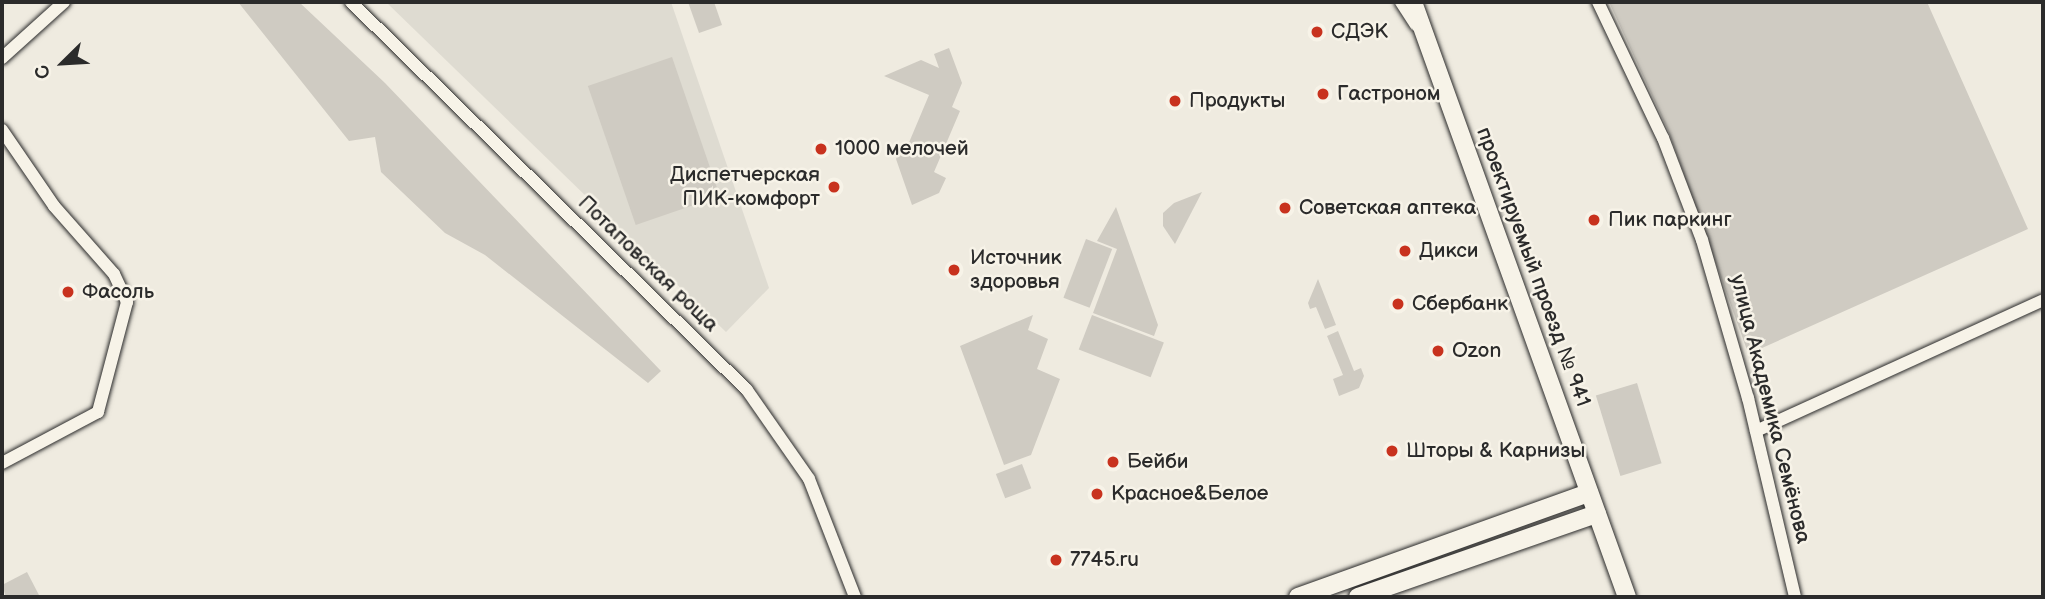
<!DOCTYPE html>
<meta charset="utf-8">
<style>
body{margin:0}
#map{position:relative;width:2045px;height:599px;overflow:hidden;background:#efebe0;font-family:"Balsamiq Sans",sans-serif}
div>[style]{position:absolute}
.built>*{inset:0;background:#dedbd1}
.green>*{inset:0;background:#cfcbc2;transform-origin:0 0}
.roads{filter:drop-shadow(0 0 2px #2b2b2b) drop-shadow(0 0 2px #2b2b2b)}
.street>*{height:12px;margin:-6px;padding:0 6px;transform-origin:6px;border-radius:6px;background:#f7f3e8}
.secondary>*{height:18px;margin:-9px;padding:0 9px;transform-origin:9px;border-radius:9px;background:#f7f3e8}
.dots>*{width:19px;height:19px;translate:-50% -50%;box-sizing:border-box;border:4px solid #f7f3e8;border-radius:50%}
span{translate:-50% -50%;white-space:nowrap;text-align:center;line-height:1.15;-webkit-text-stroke:5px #f7f3e8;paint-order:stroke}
.poi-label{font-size:21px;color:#2b2b2b}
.left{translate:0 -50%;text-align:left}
.right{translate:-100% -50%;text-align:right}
.street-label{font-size:21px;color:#2b2b2b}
.frame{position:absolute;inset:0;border:4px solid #2b2b2b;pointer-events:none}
.north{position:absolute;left:28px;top:28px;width:70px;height:70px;-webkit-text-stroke:5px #f7f3e8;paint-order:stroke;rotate:246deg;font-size:19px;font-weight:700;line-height:28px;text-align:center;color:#2b2b2b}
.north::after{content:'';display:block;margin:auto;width:24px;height:32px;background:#2b2b2b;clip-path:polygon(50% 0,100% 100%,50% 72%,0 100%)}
</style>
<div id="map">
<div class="built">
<div style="clip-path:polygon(386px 2px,671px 2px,769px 288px,726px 332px)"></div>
</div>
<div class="green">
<div style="clip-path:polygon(238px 2px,299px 2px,385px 83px,661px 371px,648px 383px,485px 255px,445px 233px,381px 172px,375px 137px,349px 141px)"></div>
<div style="clip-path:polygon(688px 2px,714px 2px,722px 25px,699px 33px)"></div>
<div style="clip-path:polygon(1609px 2px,1927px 2px,2028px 229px,1753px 352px,1747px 350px,1668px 130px)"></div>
<div style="clip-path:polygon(949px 48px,962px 83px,952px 107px,960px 111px,934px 172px,946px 178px,939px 193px,912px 205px,896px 159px,899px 150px,905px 152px,929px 95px,884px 76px,921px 60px,939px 68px,934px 54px)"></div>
<div style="left:672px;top:57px;width:147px;height:89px;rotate:71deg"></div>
<div style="clip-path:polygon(1202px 192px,1175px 244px,1163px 226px,1163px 213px,1174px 203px)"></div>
<div style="clip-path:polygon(1116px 207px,1158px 325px,1154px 336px,1093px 313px,1117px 249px,1097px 241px)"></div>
<div style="left:1086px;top:239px;width:28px;height:63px;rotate:21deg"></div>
<div style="clip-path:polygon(1318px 279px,1336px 325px,1325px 329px,1316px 307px,1310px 309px,1308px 303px)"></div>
<div style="clip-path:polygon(1033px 315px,1028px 330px,1048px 339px,1037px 369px,1060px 379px,1031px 455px,1004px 465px,960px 346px)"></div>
<div style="left:1092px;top:315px;width:77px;height:37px;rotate:21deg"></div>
<div style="clip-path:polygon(1338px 331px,1354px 371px,1361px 368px,1364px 376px,1359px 388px,1339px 396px,1333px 379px,1343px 375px,1327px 336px)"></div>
<div style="left:1637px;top:383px;width:84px;height:43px;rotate:73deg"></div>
<div style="left:1022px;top:464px;width:26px;height:28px;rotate:69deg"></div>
<div style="clip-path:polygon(27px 572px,40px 597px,6px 597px,2px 585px)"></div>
</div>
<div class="roads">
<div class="street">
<div style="left:351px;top:2px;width:554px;rotate:44.42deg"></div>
<div style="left:747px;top:390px;width:108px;rotate:55.1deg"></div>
<div style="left:809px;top:479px;width:127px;rotate:68.7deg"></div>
<div style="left:1401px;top:2px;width:27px;rotate:57deg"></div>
<div style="left:1598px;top:2px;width:151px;rotate:64.5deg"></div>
<div style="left:1663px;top:138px;width:109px;rotate:69.1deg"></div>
<div style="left:1702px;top:240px;width:165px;rotate:73.8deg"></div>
<div style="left:1748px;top:398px;width:204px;rotate:76.7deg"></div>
<div style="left:2px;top:58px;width:84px;rotate:-42.1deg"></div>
<div style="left:2px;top:130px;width:92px;rotate:55.6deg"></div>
<div style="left:54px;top:206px;width:91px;rotate:48.6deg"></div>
<div style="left:114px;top:274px;width:31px;rotate:65deg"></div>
<div style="left:127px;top:302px;width:114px;rotate:104.8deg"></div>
<div style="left:98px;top:412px;width:109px;rotate:152deg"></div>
<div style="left:1756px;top:431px;width:315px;rotate:-24.5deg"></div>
</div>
<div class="secondary">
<div style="left:1413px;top:2px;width:632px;rotate:70.22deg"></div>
<div style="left:1298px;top:597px;width:309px;rotate:-19.7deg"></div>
<div style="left:1358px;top:597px;width:253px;rotate:-19.2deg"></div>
</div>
</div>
<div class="dots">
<div style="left:1317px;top:32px;background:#c8321e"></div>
<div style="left:1323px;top:94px;background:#c8321e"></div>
<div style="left:1175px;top:101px;background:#c8321e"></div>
<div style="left:821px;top:149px;background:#c8321e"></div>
<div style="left:834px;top:187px;background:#c8321e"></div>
<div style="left:1285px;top:208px;background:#c8321e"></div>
<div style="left:1594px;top:220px;background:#c8321e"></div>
<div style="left:1405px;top:251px;background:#c8321e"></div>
<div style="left:954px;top:270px;background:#c8321e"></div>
<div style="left:68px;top:292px;background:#c8321e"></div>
<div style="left:1398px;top:304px;background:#c8321e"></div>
<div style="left:1438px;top:351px;background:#c8321e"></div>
<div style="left:1392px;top:451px;background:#c8321e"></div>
<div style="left:1113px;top:462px;background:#c8321e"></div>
<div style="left:1097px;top:494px;background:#c8321e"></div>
<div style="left:1056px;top:560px;background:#c8321e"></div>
</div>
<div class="poi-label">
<span class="left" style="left:1331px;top:32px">СДЭК</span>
<span class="left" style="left:1337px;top:94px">Гастроном</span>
<span class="left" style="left:1189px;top:101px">Продукты</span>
<span class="left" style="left:835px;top:149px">1000 мелочей</span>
<span class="right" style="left:820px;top:187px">Диспетчерская<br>ПИК-комфорт</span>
<span class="left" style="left:1299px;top:208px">Советская аптека</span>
<span class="left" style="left:1608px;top:220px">Пик паркинг</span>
<span class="left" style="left:1419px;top:251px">Дикси</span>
<span class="left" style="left:970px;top:270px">Источник<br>здоровья</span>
<span class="left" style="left:82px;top:292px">Фасоль</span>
<span class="left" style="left:1412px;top:304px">Сбербанк</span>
<span class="left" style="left:1452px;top:351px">Ozon</span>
<span class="left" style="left:1406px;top:451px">Шторы &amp; Карнизы</span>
<span class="left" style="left:1127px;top:462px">Бейби</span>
<span class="left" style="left:1111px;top:494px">Красное&amp;Белое</span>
<span class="left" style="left:1070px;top:560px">7745.ru</span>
</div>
<div class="street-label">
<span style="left:648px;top:264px;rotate:44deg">Потаповская роща</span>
<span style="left:1533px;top:267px;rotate:70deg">проектируемый проезд № 941</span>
<span style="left:1770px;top:409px;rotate:76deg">улица Академика Семёнова</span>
</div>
<div class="frame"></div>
<div class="north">С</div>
</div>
